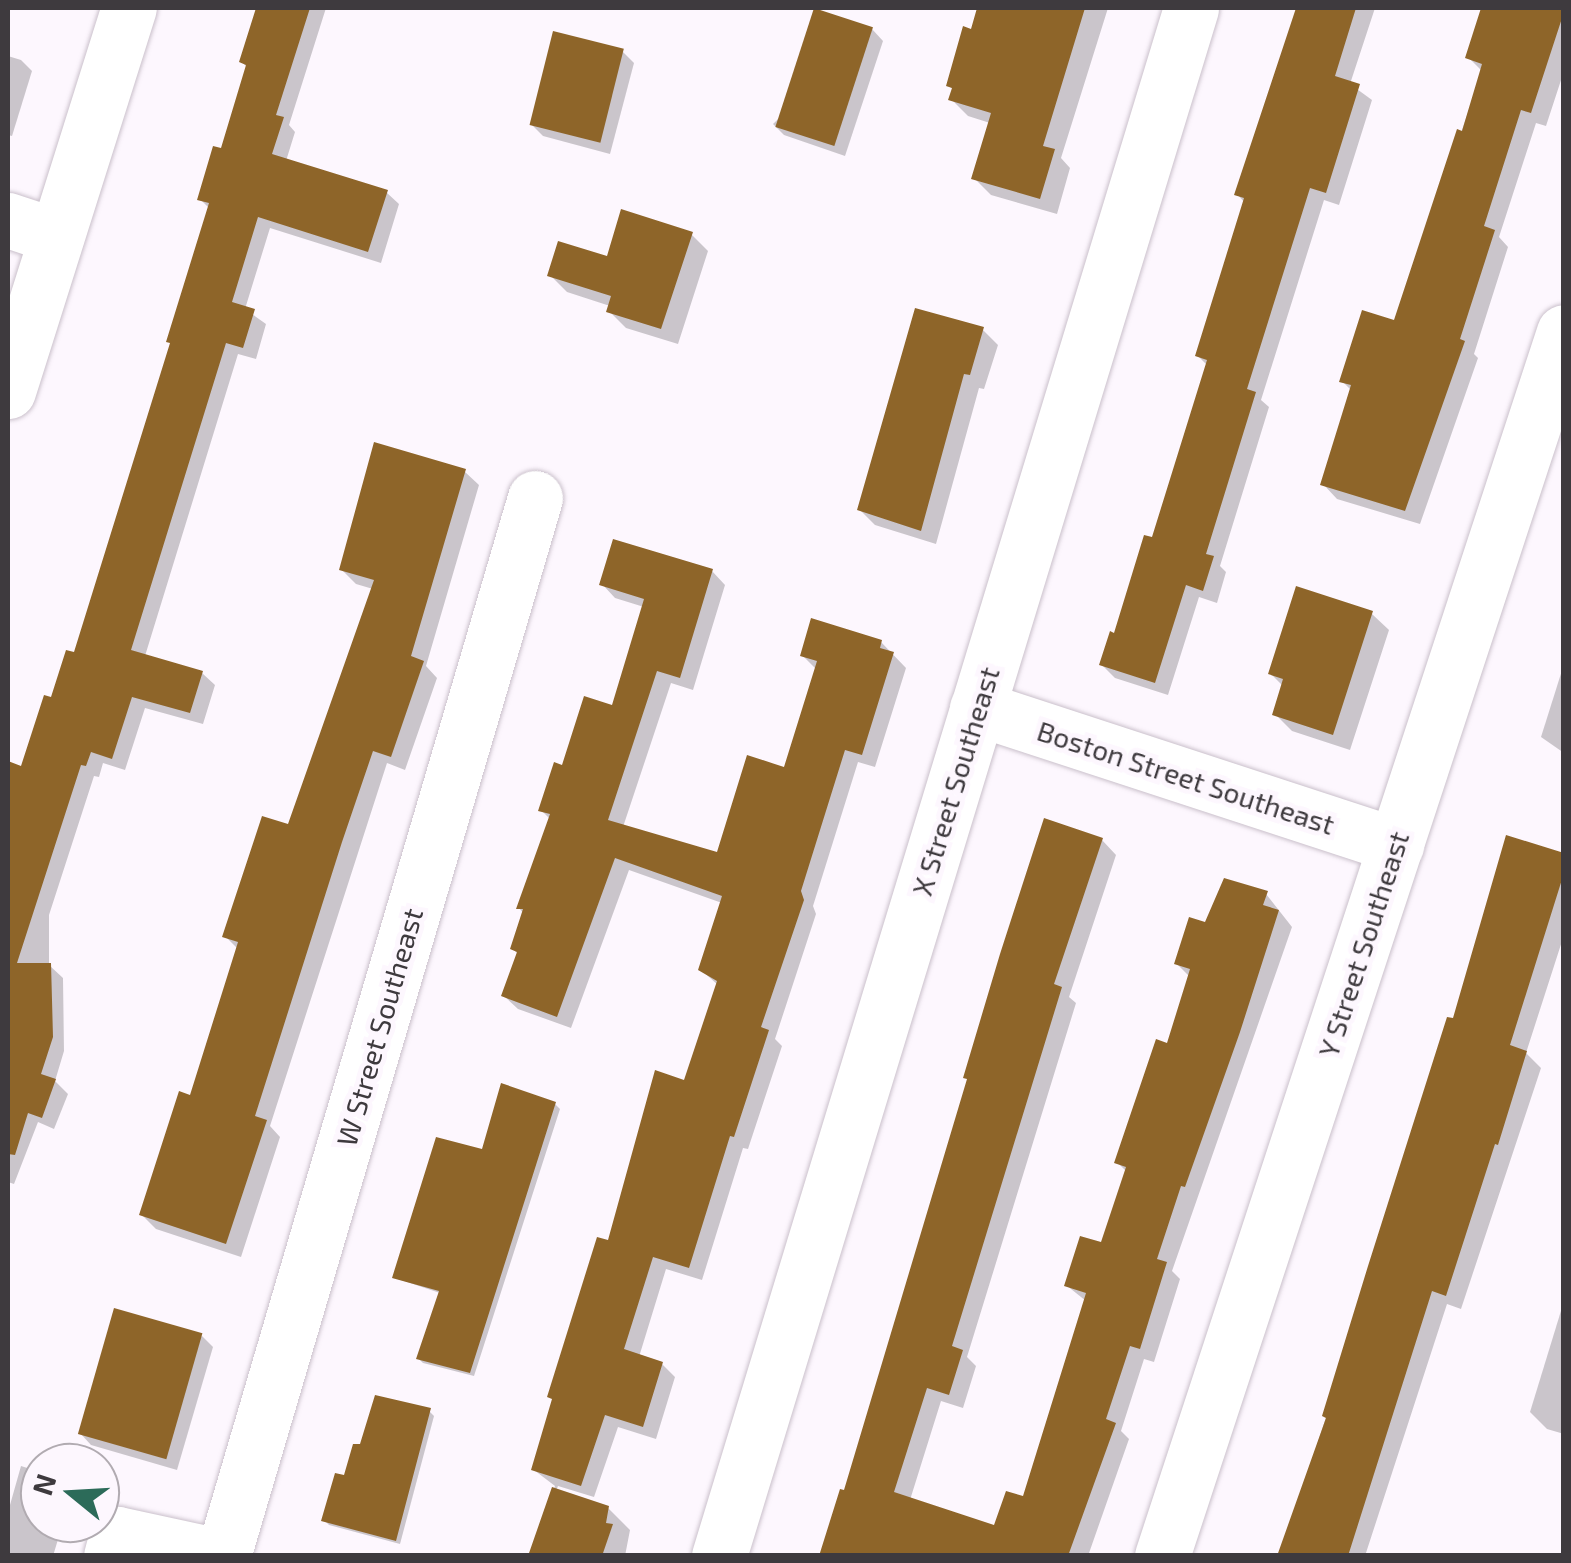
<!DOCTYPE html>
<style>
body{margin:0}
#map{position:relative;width:1571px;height:1563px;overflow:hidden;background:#fdf7fe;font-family:"Exo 2",sans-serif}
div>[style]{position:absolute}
.shadow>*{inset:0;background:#0003}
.building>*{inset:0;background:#8e6529;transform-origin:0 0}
.roads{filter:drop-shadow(0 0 2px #cac0cb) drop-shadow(0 0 2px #cac0cb)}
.minor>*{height:55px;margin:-27.5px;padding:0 27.5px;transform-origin:27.5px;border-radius:27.5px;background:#fff}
span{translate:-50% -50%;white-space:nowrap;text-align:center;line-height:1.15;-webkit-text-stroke:10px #fdf7fe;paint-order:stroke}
.street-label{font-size:28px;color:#3e3a3e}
.frame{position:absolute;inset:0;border:10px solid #3e3a3e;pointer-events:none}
.north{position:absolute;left:20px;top:1443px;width:100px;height:100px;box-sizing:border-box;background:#fdf7fe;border:2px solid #b1abb1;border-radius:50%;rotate:288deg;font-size:28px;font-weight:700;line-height:40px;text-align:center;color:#3e3a3e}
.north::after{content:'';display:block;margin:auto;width:35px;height:45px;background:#2c6b59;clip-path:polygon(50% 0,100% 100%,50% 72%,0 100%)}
</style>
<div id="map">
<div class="shadow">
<div style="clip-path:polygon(257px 8px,326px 8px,289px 125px,295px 132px,286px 161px,386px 192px,399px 204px,381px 263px,270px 228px,245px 309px,266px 324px,256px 359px,238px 354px,145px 656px,202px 673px,215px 685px,203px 724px,145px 708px,125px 770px,103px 763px,99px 777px,94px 776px,49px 915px,49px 965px,63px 978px,64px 1051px,55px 1081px,68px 1094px,54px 1129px,38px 1122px,14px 1184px,8px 1182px,8px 764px,23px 769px,75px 655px,173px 345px,210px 209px,200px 199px,223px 151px,248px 68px,241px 61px)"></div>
<div style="clip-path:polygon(980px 8px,1108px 8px,1061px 158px,1070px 168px,1057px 214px,991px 195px,974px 178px,990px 123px,968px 116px,951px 99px,954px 90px,949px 86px)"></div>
<div style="clip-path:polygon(1297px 8px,1375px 8px,1350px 84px,1372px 100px,1339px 205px,1324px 200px,1261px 400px,1269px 407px,1220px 566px,1226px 572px,1217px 603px,1199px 597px,1168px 695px,1115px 678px,1102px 665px,1153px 540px,1208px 366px,1198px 356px,1245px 203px,1237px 194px)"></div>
<div style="clip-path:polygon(1503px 8px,1564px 8px,1564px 71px,1546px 126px,1536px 123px,1499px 237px,1508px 247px,1474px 354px,1478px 358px,1420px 524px,1337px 499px,1323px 484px,1352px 391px,1342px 381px,1396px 324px,1482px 71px,1468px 57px)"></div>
<div style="clip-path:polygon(872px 29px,883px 41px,845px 156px,784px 135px,773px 124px)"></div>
<div style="clip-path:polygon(623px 52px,634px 63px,610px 154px,543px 136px,532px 125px)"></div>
<div style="clip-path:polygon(8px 56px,21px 60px,32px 71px,12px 136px,8px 135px)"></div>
<div style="clip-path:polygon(691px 234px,708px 251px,678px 344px,626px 328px,609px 311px,610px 306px,567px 292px,550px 275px)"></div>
<div style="clip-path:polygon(983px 330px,998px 345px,984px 389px,979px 388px,936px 544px,875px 525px,860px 510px)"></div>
<div style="clip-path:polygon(464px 471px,479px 485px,426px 666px,437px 678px,405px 770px,387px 763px,270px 1126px,280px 1137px,241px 1257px,156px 1229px,142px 1215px,192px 1098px,239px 950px,225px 936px,289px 827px,373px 589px,356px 584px,342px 570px)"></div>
<div style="clip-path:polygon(712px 571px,725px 585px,693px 690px,671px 683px,623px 827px,719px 855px,786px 770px,817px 670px,802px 655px,881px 642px,906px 668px,875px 767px,858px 762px,813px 906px,816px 914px,775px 1039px,782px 1046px,748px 1149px,743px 1148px,702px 1280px,666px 1269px,639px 1357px,662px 1364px,675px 1377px,656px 1439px,618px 1427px,594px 1497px,558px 1486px,556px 1491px,608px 1508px,630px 1530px,625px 1556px,539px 1556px,533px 1549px,555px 1486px,534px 1470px,610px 1243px,686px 1084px,718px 985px,700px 969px,722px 903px,629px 870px,571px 1028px,518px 1009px,504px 996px,519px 955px,513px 949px,524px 914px,519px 908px,551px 820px,541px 810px,563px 768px,614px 708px,644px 607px,615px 598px,602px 584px)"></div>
<div style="clip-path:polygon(1372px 614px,1389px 630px,1350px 750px,1292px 731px,1275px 714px,1284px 687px,1271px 674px)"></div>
<div style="clip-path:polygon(1564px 664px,1564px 753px,1541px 737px)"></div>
<div style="clip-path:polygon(1102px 840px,1116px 855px,1069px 997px,1076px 1003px,967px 1357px,976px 1366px,963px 1408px,941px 1401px,910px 1500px,996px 1528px,1024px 1499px,1086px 1301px,1066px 1285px,1103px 1246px,1127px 1172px,1117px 1162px,1169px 1046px,1190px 977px,1176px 963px,1207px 926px,1266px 894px,1292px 927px,1172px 1271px,1180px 1279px,1154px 1362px,1144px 1359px,1121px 1431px,1129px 1439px,1088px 1556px,919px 1556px,846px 1493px)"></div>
<div style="clip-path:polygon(1564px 856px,1564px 935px,1526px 1053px,1541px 1068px,1461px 1309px,1447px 1304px,1365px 1556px,1281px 1556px,1454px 1022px)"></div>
<div style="clip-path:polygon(555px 1104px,560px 1109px,474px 1376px,423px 1363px,418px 1358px,440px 1293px,395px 1278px,484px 1152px)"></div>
<div style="clip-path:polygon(1564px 1301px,1564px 1434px,1547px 1429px,1530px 1412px)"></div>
<div style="clip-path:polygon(202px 1336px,213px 1347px,177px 1470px,91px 1445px,80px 1433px)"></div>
<div style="clip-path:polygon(429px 1411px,434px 1416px,400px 1544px,329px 1525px,324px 1520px,346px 1477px)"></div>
<div style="clip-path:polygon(21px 1466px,40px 1472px,40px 1523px,63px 1523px,53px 1556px,8px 1556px,8px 1512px)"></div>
</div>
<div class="building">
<div style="clip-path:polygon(256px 8px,310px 8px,276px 115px,284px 117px,272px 154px,388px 190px,368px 252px,258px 217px,232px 302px,255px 309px,243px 348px,226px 343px,131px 650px,203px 671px,190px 713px,132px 697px,112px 759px,91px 752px,86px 766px,81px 765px,17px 963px,51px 963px,53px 1037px,41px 1074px,56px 1079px,42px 1118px,28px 1113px,15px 1155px,8px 1154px,8px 761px,21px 766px,44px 695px,51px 697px,66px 650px,74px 652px,170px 343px,166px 342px,209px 203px,197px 200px,213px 146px,221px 148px,246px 65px,239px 62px)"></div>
<div style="left:814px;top:8px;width:62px;height:125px;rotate:18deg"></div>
<div style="clip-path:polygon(977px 8px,1085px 8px,1043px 146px,1055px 149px,1040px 199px,971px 179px,991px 113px,948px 100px,952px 88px,946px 86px,963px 26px,971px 29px)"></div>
<div style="clip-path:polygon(1296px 8px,1356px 8px,1335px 76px,1360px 84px,1326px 193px,1310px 188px,1247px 389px,1256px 392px,1206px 554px,1214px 556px,1203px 591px,1186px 585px,1155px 683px,1099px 665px,1110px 631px,1114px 633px,1144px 535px,1152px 537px,1207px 360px,1195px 356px,1244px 198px,1234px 195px)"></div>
<div style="clip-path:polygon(1481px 8px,1564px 8px,1564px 12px,1531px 113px,1521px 110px,1484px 226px,1495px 230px,1460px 339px,1465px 341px,1405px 511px,1320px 485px,1351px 385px,1339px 382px,1362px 310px,1394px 320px,1457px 129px,1462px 131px,1482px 64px,1465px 58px)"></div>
<div style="left:553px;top:31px;width:73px;height:97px;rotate:14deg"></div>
<div style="clip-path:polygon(621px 209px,693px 232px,661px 329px,606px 312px,611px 296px,547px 276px,558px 241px,607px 256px)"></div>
<div style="clip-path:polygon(915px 308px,984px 327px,970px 375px,964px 374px,921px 531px,857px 510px)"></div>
<div style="clip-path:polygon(374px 442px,466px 469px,411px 656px,424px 661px,391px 757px,373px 751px,342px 842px,255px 1116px,267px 1120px,226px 1244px,139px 1215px,179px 1091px,190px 1095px,238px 942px,222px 937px,262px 816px,288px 824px,374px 580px,339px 570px)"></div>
<div style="clip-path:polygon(613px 539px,713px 569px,680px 678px,657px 671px,608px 820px,717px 852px,747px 755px,784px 767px,817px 661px,800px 656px,811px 618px,882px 640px,880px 648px,894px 652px,862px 755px,845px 750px,801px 891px,804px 900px,761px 1027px,769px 1030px,734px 1137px,730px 1136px,689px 1268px,653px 1257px,624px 1349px,663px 1362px,643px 1427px,605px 1415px,581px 1486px,531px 1470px,552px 1399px,547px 1397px,597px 1237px,608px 1240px,655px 1070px,684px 1080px,717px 981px,698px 970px,722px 896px,615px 858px,557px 1017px,501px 996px,517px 952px,510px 949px,523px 909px,516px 909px,550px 814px,538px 811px,554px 762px,562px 765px,584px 696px,612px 705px,644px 599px,599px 585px)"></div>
<div style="clip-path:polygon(1296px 586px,1373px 611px,1333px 735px,1272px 715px,1283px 679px,1268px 674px)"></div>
<div style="clip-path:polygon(1044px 818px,1103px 838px,1054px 984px,1062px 987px,952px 1346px,963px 1350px,949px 1395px,927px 1388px,894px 1492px,994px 1525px,1006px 1491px,1023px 1496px,1086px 1293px,1064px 1286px,1080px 1236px,1101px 1242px,1126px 1167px,1114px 1163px,1156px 1039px,1167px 1043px,1190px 969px,1174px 964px,1189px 917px,1205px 922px,1224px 878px,1268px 891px,1263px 905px,1279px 910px,1240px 1032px,1185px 1187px,1181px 1186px,1157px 1259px,1167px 1262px,1140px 1349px,1130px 1346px,1106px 1419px,1116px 1423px,1068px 1556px,819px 1556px,840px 1489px,844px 1490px,967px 1079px,963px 1078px,1000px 954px)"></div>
<div style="clip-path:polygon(1506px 835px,1564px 853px,1564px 873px,1510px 1045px,1527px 1051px,1498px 1145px,1495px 1144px,1446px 1296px,1432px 1291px,1348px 1556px,1277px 1556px,1326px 1418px,1322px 1416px,1368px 1266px,1447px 1017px,1453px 1018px)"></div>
<div style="clip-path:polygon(501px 1083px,556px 1102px,470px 1373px,416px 1359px,439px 1291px,392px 1278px,436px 1137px,482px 1149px)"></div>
<div style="left:114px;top:1308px;width:92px;height:131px;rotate:16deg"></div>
<div style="clip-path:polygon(375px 1395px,431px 1408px,396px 1541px,321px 1521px,335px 1473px,344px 1475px,353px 1444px,360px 1444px)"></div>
<div style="clip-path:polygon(552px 1487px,609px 1506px,606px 1523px,613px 1524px,602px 1556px,528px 1556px)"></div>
</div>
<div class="roads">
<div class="minor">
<div style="left:8px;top:220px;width:51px;rotate:18.4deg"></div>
<div style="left:8px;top:391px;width:402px;rotate:-72.5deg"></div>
<div style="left:977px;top:708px;width:441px;rotate:18.1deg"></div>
<div style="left:111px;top:1556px;width:23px;rotate:-75deg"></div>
<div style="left:117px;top:1534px;width:104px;rotate:12.2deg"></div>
<div style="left:223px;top:1556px;width:1103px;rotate:-73.57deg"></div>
<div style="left:719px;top:1556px;width:1618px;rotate:-73.04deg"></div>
<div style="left:1162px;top:1556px;width:1288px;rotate:-71.82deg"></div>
</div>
</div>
<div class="street-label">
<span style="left:1186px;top:777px;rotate:18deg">Boston Street Southeast</span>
<span style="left:955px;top:781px;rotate:-73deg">X Street Southeast</span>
<span style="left:1363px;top:944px;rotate:-72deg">Y Street Southeast</span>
<span style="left:379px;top:1027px;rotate:-74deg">W Street Southeast</span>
</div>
<div class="frame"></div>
<div class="north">N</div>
</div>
